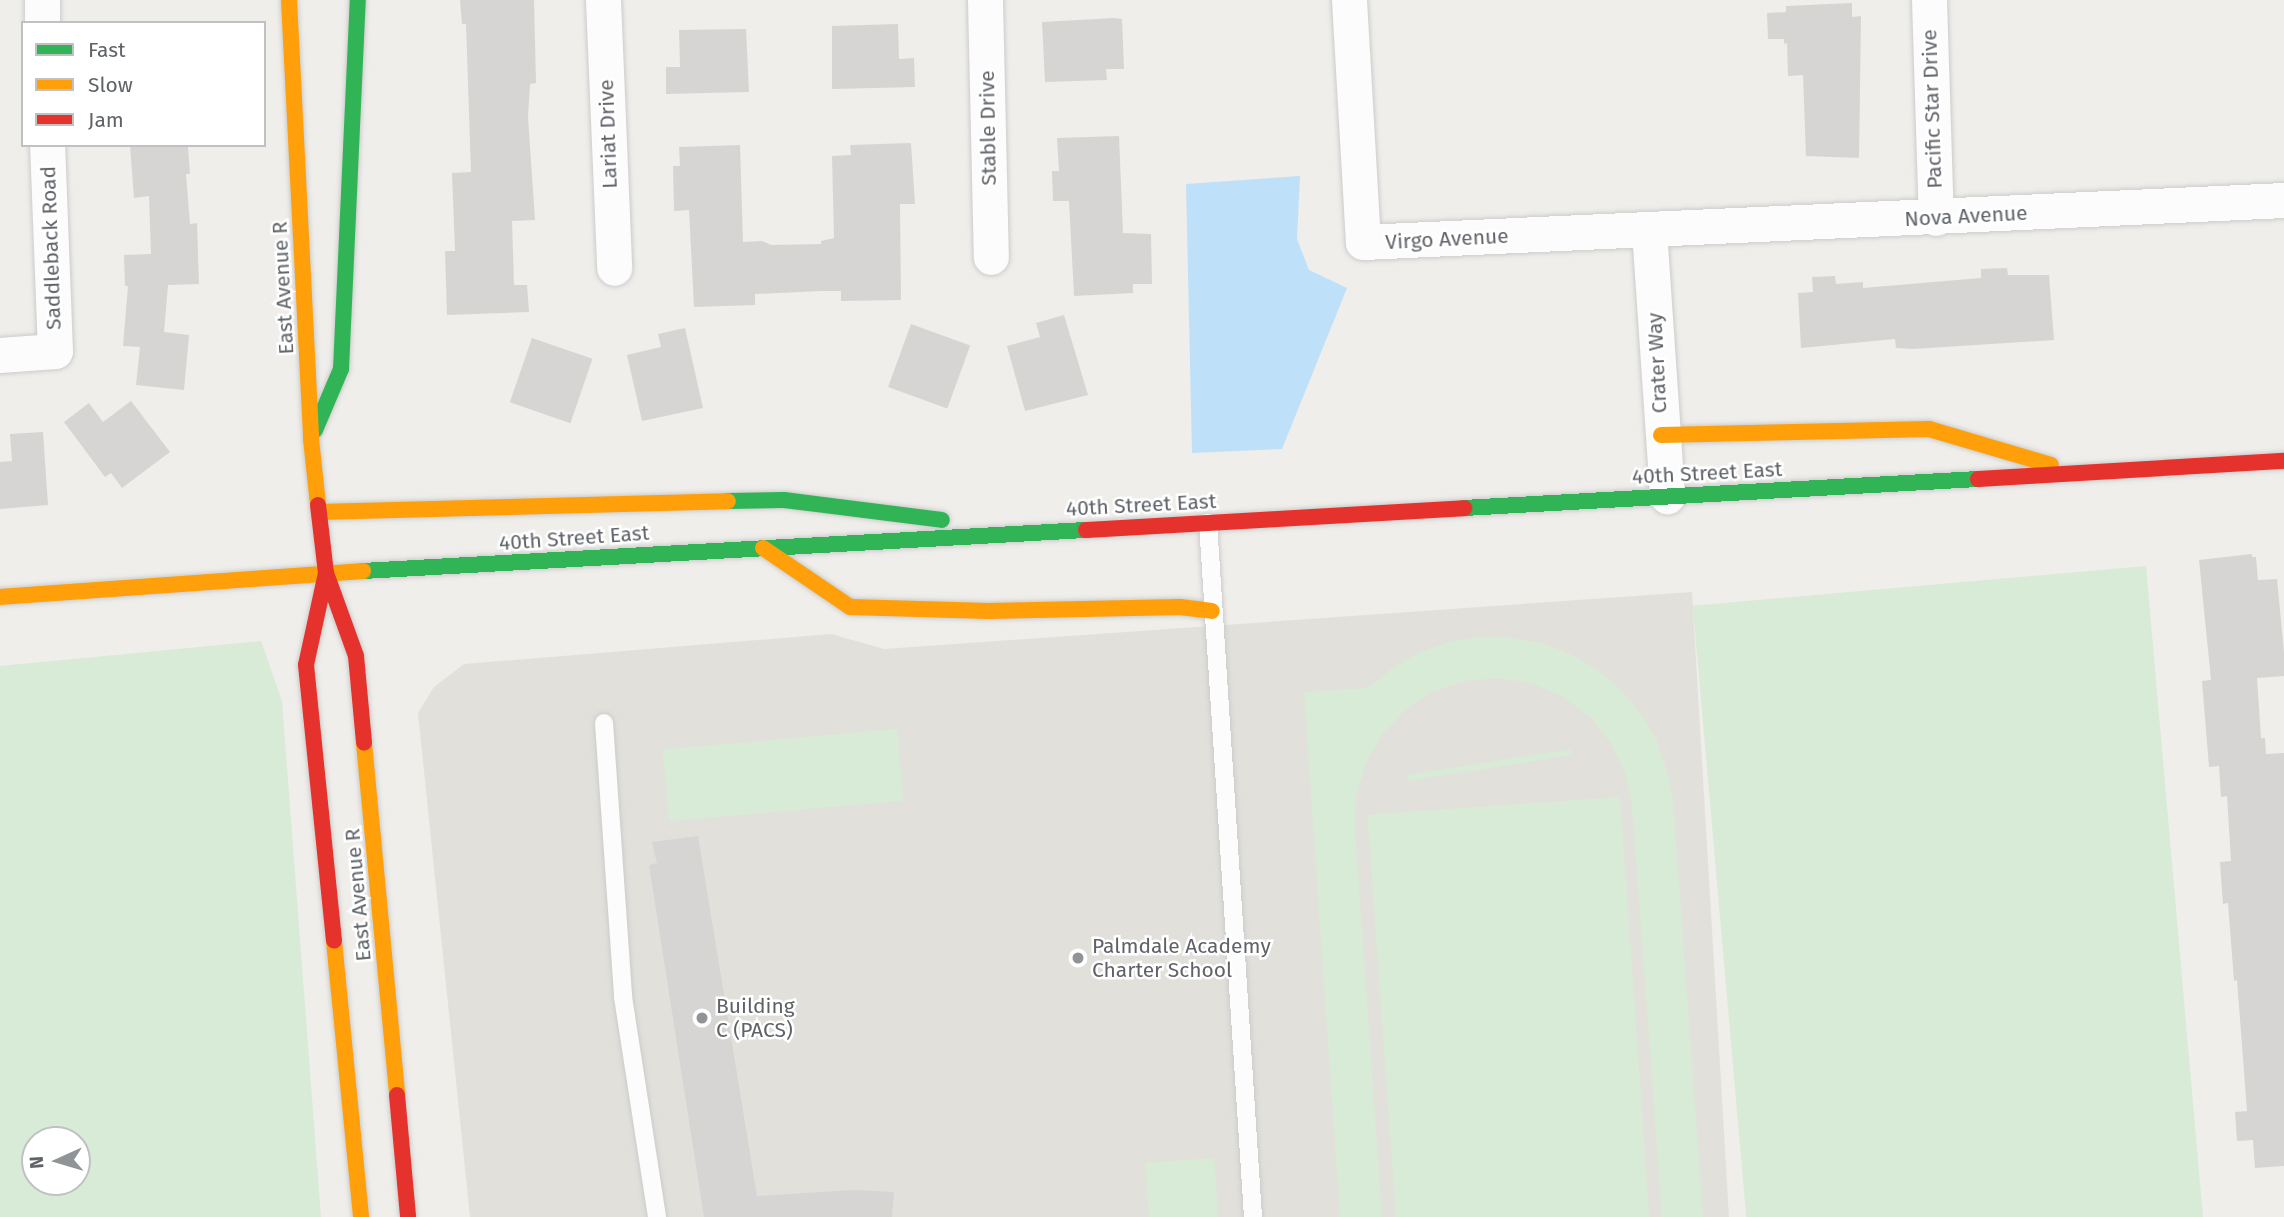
<!DOCTYPE html>
<style>
body{margin:0}
#map{position:relative;width:2284px;height:1217px;overflow:hidden;background:#efeeea;font-family:"Fira Sans",sans-serif}
div>[style]{position:absolute}
.education>*{inset:0;background:#e2e0da}
.green>*{inset:0;background:#d8ebd6;transform-origin:0 0}
.water>*{inset:0;background:#bfe0f9}
.building>*{inset:0;background:#d6d5d3;transform-origin:0 0}
.roads{filter:drop-shadow(0 0 2px #cbcccc) drop-shadow(0 0 2px #cbcccc)}
.lane>*{height:18px;margin:-9px;padding:0 9px;transform-origin:9px;border-radius:9px;background:#fdfcfc}
.street>*{height:35px;margin:-17.5px;padding:0 17.5px;transform-origin:17.5px;border-radius:17.5px;background:#fdfcfc}
.fast>*{height:16px;margin:-8px;padding:0 8px;transform-origin:8px;border-radius:8px;background:#30b455}
.slow>*{height:16px;margin:-8px;padding:0 8px;transform-origin:8px;border-radius:8px;background:#ff9f0a}
.jam>*{height:16px;margin:-8px;padding:0 8px;transform-origin:8px;border-radius:8px;background:#e5322d}
.dots>*{width:19px;height:19px;translate:-50% -50%;box-sizing:border-box;border:4px solid #fff;border-radius:50%}
span{translate:-50% -50%;white-space:nowrap;text-align:center;line-height:1.15;-webkit-text-stroke:5px #fff;paint-order:stroke}
.street-label{font-size:21px;color:#5f6368}
.poi-label{font-size:21px;color:#5f6368}
.left{translate:0 -50%;text-align:left}
.legend{position:absolute;left:21px;top:21px;width:245px;height:126px;box-sizing:border-box;background:#fff;border:2px solid #bfc1c3;margin:0;padding:9px 12px;list-style:none;font-size:21px;color:#5f6368}
.legend li{display:flex;align-items:center;gap:14px;height:35px}
.legend b{width:35px;border:2px solid #bfc1c3}
.north{position:absolute;left:21px;top:1126px;width:70px;height:70px;box-sizing:border-box;background:#fff;border:2px solid #bfc1c3;border-radius:50%;rotate:266deg;font-size:19px;font-weight:700;line-height:28px;text-align:center;color:#5f6368}
.north::after{content:'';display:block;margin:auto;width:24px;height:32px;background:#919496;clip-path:polygon(50% 0,100% 100%,50% 72%,0 100%)}
</style>
<div id="map">
<div class="education">
<div style="clip-path:polygon(1692px 592px,1729px 1217px,470px 1217px,418px 713px,434px 687px,464px 664px,831px 634px,884px 649px)"></div>
</div>
<div class="green">
<div style="left:2146px;top:566px;width:654px;height:455px;rotate:85deg"></div>
<div style="clip-path:polygon(1480px 637px,1511px 638px,1541px 643px,1570px 654px,1598px 670px,1621px 690px,1641px 714px,1657px 741px,1667px 771px,1673px 801px,1703px 1217px,1662px 1217px,1632px 805px,1625px 772px,1610px 742px,1589px 716px,1562px 696px,1531px 683px,1498px 678px,1465px 681px,1433px 691px,1405px 710px,1382px 734px,1366px 763px,1356px 796px,1355px 829px,1382px 1217px,1340px 1217px,1304px 692px,1368px 688px,1393px 668px,1419px 653px,1449px 642px)"></div>
<div style="clip-path:polygon(evenodd,261px 641px,282px 701px,321px 1217px,0 1217px,0 666px,261px 641px,35px 1140px,77px 1140px,77px 1182px,35px 1182px,35px 1140px)"></div>
<div style="left:897px;top:729px;width:72px;height:235px;rotate:85deg"></div>
<div style="left:1571px;top:749px;width:6px;height:166px;rotate:81deg"></div>
<div style="left:1620px;top:797px;width:421px;height:253px;rotate:86deg"></div>
<div style="left:1214px;top:1158px;width:59px;height:69px;rotate:86deg"></div>
</div>
<div class="water">
<div style="clip-path:polygon(1300px 176px,1297px 239px,1309px 270px,1347px 288px,1282px 449px,1192px 453px,1186px 184px)"></div>
</div>
<div class="building">
<div style="clip-path:polygon(460px 0,534px 0,536px 83px,530px 84px,528px 117px,535px 220px,512px 221px,514px 285px,527px 285px,529px 312px,447px 315px,445px 251px,455px 251px,452px 173px,471px 172px,466px 24px,462px 24px)"></div>
<div style="clip-path:polygon(1852px 3px,1852px 17px,1861px 16px,1859px 158px,1806px 156px,1803px 75px,1788px 76px,1787px 43px,1784px 44px,1784px 39px,1768px 39px,1767px 13px,1786px 12px,1786px 6px)"></div>
<div style="clip-path:polygon(1114px 18px,1122px 19px,1124px 69px,1106px 69px,1107px 80px,1045px 82px,1042px 22px)"></div>
<div style="clip-path:polygon(898px 24px,899px 59px,914px 58px,915px 87px,832px 89px,832px 26px)"></div>
<div style="clip-path:polygon(746px 29px,749px 92px,666px 94px,666px 67px,680px 67px,679px 30px)"></div>
<div style="clip-path:polygon(1119px 136px,1123px 233px,1151px 234px,1152px 284px,1133px 284px,1133px 293px,1074px 296px,1069px 201px,1053px 201px,1052px 171px,1059px 171px,1057px 138px)"></div>
<div style="clip-path:polygon(911px 143px,915px 204px,900px 204px,901px 300px,841px 301px,841px 291px,822px 291px,755px 294px,755px 305px,694px 307px,689px 210px,674px 211px,673px 166px,680px 166px,679px 147px,740px 145px,743px 242px,762px 241px,771px 245px,821px 244px,821px 241px,834px 238px,832px 156px,851px 155px,850px 145px)"></div>
<div style="clip-path:polygon(130px 145px,188px 147px,190px 174px,186px 174px,190px 224px,197px 223px,199px 284px,168px 285px,164px 332px,189px 335px,184px 390px,136px 385px,140px 347px,123px 346px,128px 286px,125px 286px,124px 255px,151px 254px,149px 196px,134px 198px)"></div>
<div style="clip-path:polygon(2007px 268px,2008px 275px,2049px 275px,2054px 340px,1913px 349px,1896px 348px,1895px 339px,1801px 348px,1798px 293px,1813px 292px,1812px 277px,1835px 276px,1836px 284px,1863px 282px,1863px 288px,1981px 278px,1981px 269px)"></div>
<div style="clip-path:polygon(1064px 315px,1088px 395px,1025px 411px,1007px 346px,1040px 337px,1036px 323px)"></div>
<div style="left:911px;top:324px;width:63px;height:67px;rotate:20deg"></div>
<div style="clip-path:polygon(685px 328px,703px 408px,642px 421px,627px 355px,661px 347px,658px 334px)"></div>
<div style="left:532px;top:338px;width:64px;height:68px;rotate:19deg"></div>
<div style="clip-path:polygon(131px 401px,170px 452px,122px 488px,111px 473px,105px 477px,64px 422px,89px 403px,103px 422px)"></div>
<div style="clip-path:polygon(43px 432px,48px 505px,0 509px,0 462px,12px 461px,10px 434px)"></div>
<div style="clip-path:polygon(2252px 554px,2252px 557px,2256px 557px,2258px 580px,2277px 579px,2284px 652px,2284px 676px,2257px 678px,2261px 738px,2265px 738px,2266px 754px,2284px 753px,2284px 1166px,2255px 1168px,2253px 1140px,2237px 1141px,2235px 1112px,2247px 1111px,2237px 980px,2234px 981px,2228px 903px,2223px 904px,2220px 862px,2231px 861px,2227px 796px,2221px 797px,2219px 766px,2209px 767px,2202px 681px,2211px 680px,2199px 560px)"></div>
<div style="clip-path:polygon(698px 836px,757px 1196px,853px 1190px,894px 1192px,892px 1217px,704px 1217px,649px 865px,657px 863px,652px 842px)"></div>
</div>
<div class="roads">
<div class="lane">
<div style="left:1208px;top:523px;width:695px;rotate:86.29deg"></div>
<div style="left:604px;top:723px;width:275px;rotate:86deg"></div>
<div style="left:623px;top:997px;width:223px;rotate:81.2deg"></div>
</div>
<div class="street">
<div style="left:42px;top:0;width:23px;rotate:90deg"></div>
<div style="left:603px;top:0;width:268px;rotate:87.6deg"></div>
<div style="left:985px;top:0;width:257px;rotate:88.7deg"></div>
<div style="left:1349px;top:0;width:242px;rotate:86.7deg"></div>
<div style="left:1363px;top:242px;width:922px;rotate:-2.61deg"></div>
<div style="left:1929px;top:0;width:218px;rotate:88.2deg"></div>
<div style="left:1649px;top:230px;width:267px;rotate:86.1deg"></div>
<div style="left:0;top:355px;width:55px;rotate:-4.2deg"></div>
<div style="left:55px;top:351px;width:206px;rotate:-92.2deg"></div>
</div>
<div class="fast">
<div style="left:315px;top:430px;width:66px;rotate:-66.9deg"></div>
<div style="left:341px;top:369px;width:369px;rotate:-87.4deg"></div>
<div style="left:728px;top:501px;width:56px;rotate:-1deg"></div>
<div style="left:784px;top:500px;width:159px;rotate:7.2deg"></div>
<div style="left:1464px;top:508px;width:515px;rotate:-3.23deg"></div>
<div style="left:363px;top:571px;width:724px;rotate:-3.25deg"></div>
</div>
<div class="slow">
<div style="left:289px;top:0;width:440px;rotate:87.1deg"></div>
<div style="left:311px;top:439px;width:66px;rotate:83.9deg"></div>
<div style="left:1661px;top:435px;width:268px;rotate:-1.3deg"></div>
<div style="left:1929px;top:429px;width:127px;rotate:16.4deg"></div>
<div style="left:319px;top:512px;width:409px;rotate:-1.5deg"></div>
<div style="left:763px;top:548px;width:105px;rotate:34.1deg"></div>
<div style="left:850px;top:607px;width:138px;rotate:1.7deg"></div>
<div style="left:988px;top:611px;width:192px;rotate:-1.2deg"></div>
<div style="left:1180px;top:607px;width:32px;rotate:7deg"></div>
<div style="left:0;top:597px;width:364px;rotate:-4.1deg"></div>
<div style="left:364px;top:743px;width:354px;rotate:84.6deg"></div>
<div style="left:334px;top:941px;width:277px;rotate:84.4deg"></div>
</div>
<div class="jam">
<div style="left:1978px;top:479px;width:307px;rotate:-3.4deg"></div>
<div style="left:318px;top:505px;width:68px;rotate:83.3deg"></div>
<div style="left:326px;top:573px;width:88px;rotate:70.1deg"></div>
<div style="left:356px;top:656px;width:87px;rotate:84.7deg"></div>
<div style="left:1086px;top:530px;width:379px;rotate:-3.3deg"></div>
<div style="left:326px;top:573px;width:94px;rotate:102.3deg"></div>
<div style="left:306px;top:665px;width:277px;rotate:84.2deg"></div>
<div style="left:397px;top:1095px;width:122px;rotate:84.8deg"></div>
</div>
</div>
<div class="dots">
<div style="left:1078px;top:958px;background:#919496"></div>
<div style="left:702px;top:1018px;background:#919496"></div>
</div>
<div class="street-label">
<span style="left:1932px;top:109px;rotate:-92deg">Pacific Star Drive</span>
<span style="left:988px;top:128px;rotate:-91deg">Stable Drive</span>
<span style="left:608px;top:134px;rotate:-92deg">Lariat Drive</span>
<span style="left:1966px;top:216px;rotate:-3deg">Nova Avenue</span>
<span style="left:1447px;top:239px;rotate:-3deg">Virgo Avenue</span>
<span style="left:51px;top:248px;rotate:-92deg">Saddleback Road</span>
<span style="left:283px;top:288px;rotate:-93deg">East Avenue R</span>
<span style="left:1657px;top:363px;rotate:-93deg">Crater Way</span>
<span style="left:1707px;top:473px;rotate:-3deg">40th Street East</span>
<span style="left:1141px;top:505px;rotate:-3deg">40th Street East</span>
<span style="left:574px;top:538px;rotate:-4deg">40th Street East</span>
<span style="left:358px;top:895px;rotate:-95deg">East Avenue R</span>
</div>
<div class="poi-label">
<span class="left" style="left:1092px;top:958px">Palmdale Academy<br>Charter School</span>
<span class="left" style="left:716px;top:1018px">Building<br>C (PACS)</span>
</div>
<ul class="legend">
<li><b style="height:9px;background:#30b455"></b>Fast</li>
<li><b style="height:9px;background:#ff9f0a"></b>Slow</li>
<li><b style="height:9px;background:#e5322d"></b>Jam</li>
</ul>
<div class="north">N</div>
</div>
